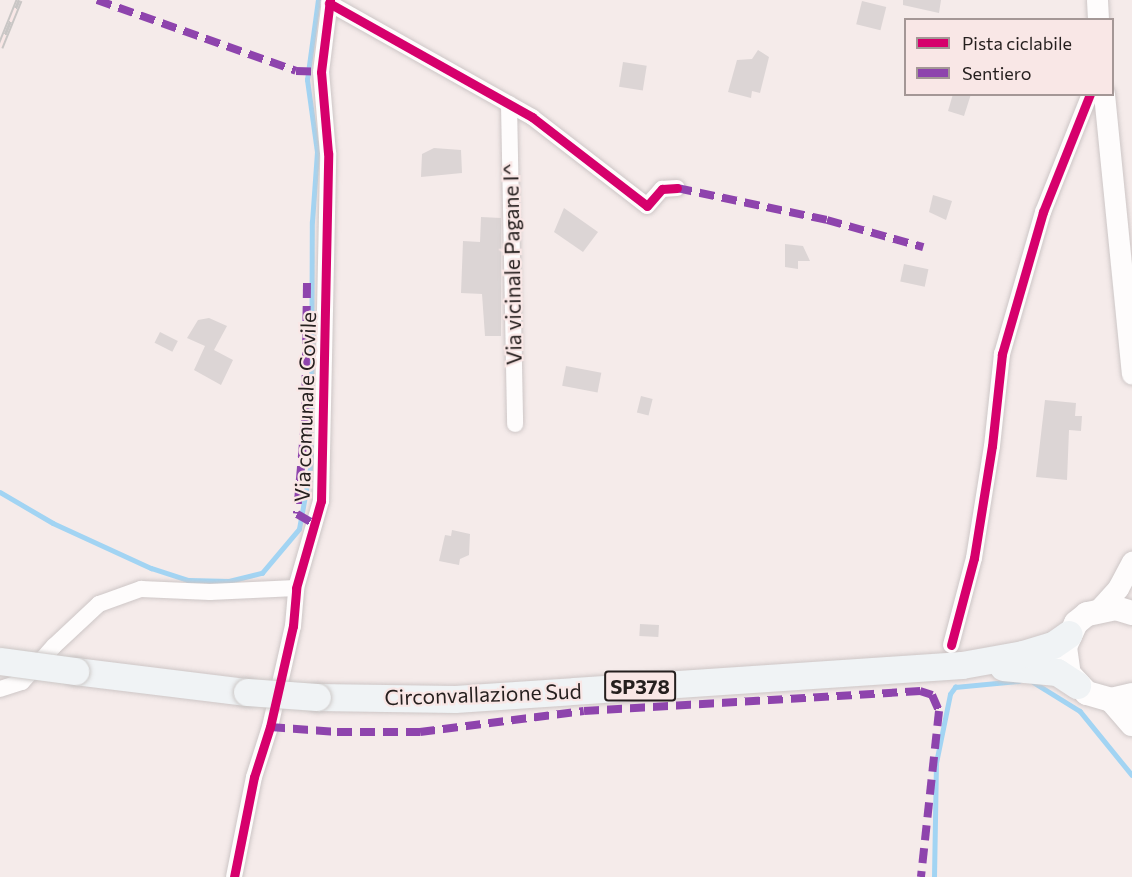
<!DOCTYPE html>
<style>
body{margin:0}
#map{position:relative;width:1132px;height:877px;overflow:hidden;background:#f5ebea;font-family:Commissioner,sans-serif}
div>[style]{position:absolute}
.stream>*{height:4.5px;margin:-2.25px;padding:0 2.25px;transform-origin:2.25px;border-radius:2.25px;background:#a2d4f3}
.building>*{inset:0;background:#dcd5d5;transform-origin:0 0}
.roads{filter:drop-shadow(0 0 2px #cdc6c6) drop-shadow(0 0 2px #cdc6c6)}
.minor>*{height:16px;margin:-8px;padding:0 8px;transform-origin:8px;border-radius:8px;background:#fefcfc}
.tertiary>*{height:21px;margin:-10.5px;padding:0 10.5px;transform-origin:10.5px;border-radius:10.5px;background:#fefcfc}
.secondary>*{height:24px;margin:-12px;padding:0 12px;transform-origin:12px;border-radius:12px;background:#fefcfc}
.primary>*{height:27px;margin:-13.5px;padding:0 13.5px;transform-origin:13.5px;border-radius:13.5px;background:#f0f3f5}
.rail>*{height:7px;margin-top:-3.5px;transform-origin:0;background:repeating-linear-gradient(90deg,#f9e7e6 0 14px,#c9c6c5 0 28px);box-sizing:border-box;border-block:2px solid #c9c6c5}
.bridges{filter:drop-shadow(0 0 2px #cbc7c6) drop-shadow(0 0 2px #cbc7c6)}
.primary-bridge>*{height:27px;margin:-13.5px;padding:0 13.5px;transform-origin:13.5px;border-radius:13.5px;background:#f0f3f5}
.quiet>*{height:8px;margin-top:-4px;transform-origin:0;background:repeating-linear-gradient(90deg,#8e44ad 0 15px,transparent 0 23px)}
.cycleway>*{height:9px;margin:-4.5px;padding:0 4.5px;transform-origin:4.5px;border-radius:4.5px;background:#d6006c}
span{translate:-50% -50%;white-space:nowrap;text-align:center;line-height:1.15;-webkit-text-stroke:4.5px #f9e7e6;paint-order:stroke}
.shield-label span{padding:2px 4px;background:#f9e7e6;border:2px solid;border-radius:4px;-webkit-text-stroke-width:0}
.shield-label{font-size:20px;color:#251f1e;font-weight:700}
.street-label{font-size:21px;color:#251f1e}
.legend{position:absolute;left:904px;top:18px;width:210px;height:78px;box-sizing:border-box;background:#f9e7e6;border:2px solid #a49796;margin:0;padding:8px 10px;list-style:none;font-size:18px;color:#251f1e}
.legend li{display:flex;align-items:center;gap:12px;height:30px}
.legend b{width:30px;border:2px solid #a49796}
</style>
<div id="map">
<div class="stream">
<div style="left:0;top:492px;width:61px;rotate:30.3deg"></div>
<div style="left:53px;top:523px;width:108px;rotate:24.7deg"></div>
<div style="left:151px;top:568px;width:39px;rotate:18deg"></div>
<div style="left:188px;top:580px;width:41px;rotate:1.4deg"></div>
<div style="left:229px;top:581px;width:34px;rotate:-14deg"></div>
<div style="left:262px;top:573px;width:57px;rotate:-49.9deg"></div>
<div style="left:299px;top:529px;width:67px;rotate:-79.7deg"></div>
<div style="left:311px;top:463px;width:241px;rotate:-89.8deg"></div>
<div style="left:312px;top:222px;width:70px;rotate:-85.9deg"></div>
<div style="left:317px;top:152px;width:73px;rotate:-97.9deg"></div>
<div style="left:307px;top:80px;width:81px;rotate:-82.2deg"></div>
<div style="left:1033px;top:682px;width:55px;rotate:31.7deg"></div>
<div style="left:1080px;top:711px;width:82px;rotate:50.9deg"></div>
<div style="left:934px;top:877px;width:114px;rotate:-89deg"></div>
<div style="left:936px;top:763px;width:70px;rotate:-78.5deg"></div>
<div style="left:950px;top:694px;width:9px;rotate:-54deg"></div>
<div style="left:955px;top:687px;width:64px;rotate:-5.4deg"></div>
</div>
<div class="building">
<div style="clip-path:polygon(903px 0,941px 0,939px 13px,903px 5px)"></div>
<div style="left:862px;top:1px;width:25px;height:24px;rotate:14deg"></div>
<div style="clip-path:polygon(758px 50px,769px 57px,760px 93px,752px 91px,751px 98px,728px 92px,737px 60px,752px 59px)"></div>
<div style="left:623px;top:62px;width:24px;height:25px;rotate:9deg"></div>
<div style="clip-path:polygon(953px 94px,971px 94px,964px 116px,948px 111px)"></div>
<div style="clip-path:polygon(434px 148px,461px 150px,462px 173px,421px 177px,422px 154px)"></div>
<div style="clip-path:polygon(933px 195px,952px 201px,946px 220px,929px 212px)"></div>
<div style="clip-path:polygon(564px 208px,598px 232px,583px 252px,554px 232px)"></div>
<div style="clip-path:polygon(481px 217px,501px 218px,501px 336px,485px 336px,482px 294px,461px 293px,463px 241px,480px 242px)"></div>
<div style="clip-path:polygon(785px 244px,803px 246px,810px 261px,798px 261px,798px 269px,785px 267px)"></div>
<div style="left:904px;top:264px;width:25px;height:18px;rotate:12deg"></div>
<div style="clip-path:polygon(209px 318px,227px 326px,214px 350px,233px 360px,221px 385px,194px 370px,205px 346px,187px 338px,198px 320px)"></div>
<div style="left:160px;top:332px;width:20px;height:12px;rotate:27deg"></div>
<div style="left:566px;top:366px;width:36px;height:20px;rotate:11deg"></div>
<div style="left:641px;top:396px;width:12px;height:17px;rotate:14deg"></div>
<div style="clip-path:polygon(1045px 400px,1076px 403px,1075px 416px,1082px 416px,1081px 431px,1069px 430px,1067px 480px,1036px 477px)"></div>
<div style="clip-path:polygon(452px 530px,470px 534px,469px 555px,460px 559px,459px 565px,439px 561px,445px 535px,451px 536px)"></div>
<div style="left:640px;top:624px;width:19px;height:12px;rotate:3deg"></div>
</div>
<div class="roads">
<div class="minor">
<div style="left:329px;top:3px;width:233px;rotate:29.3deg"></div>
<div style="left:532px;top:117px;width:145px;rotate:37.7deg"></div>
<div style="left:647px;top:206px;width:23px;rotate:-49deg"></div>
<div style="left:662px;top:189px;width:15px;rotate:-4deg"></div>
<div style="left:509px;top:104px;width:320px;rotate:88.9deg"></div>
<div style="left:951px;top:645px;width:90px;rotate:-75.2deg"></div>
<div style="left:974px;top:558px;width:113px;rotate:-80.9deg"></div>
<div style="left:992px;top:446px;width:93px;rotate:-83.8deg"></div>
<div style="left:1002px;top:354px;width:148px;rotate:-73.9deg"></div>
<div style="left:1043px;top:212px;width:127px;rotate:-68.3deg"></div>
<div style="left:0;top:689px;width:23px;rotate:-18deg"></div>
<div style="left:22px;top:682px;width:48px;rotate:-48.4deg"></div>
<div style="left:54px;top:646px;width:62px;rotate:-43deg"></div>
<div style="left:99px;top:604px;width:45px;rotate:-19.7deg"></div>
<div style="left:141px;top:589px;width:69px;rotate:2.5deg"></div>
<div style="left:210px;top:592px;width:86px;rotate:-2.7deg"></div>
<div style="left:234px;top:877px;width:102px;rotate:-78.7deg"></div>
<div style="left:254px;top:777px;width:52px;rotate:-72.3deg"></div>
<div style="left:270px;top:727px;width:104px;rotate:-77.2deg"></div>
<div style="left:293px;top:626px;width:38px;rotate:-85deg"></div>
<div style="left:296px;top:588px;width:91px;rotate:-74deg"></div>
<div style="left:321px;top:501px;width:348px;rotate:-88.8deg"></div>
<div style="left:328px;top:153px;width:81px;rotate:-94.9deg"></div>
<div style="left:321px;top:72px;width:73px;rotate:-82.9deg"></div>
</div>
<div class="tertiary">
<div style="left:1097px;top:0;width:20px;rotate:87deg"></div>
<div style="left:1104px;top:94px;width:281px;rotate:84.3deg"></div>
<div style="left:1100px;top:608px;width:27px;rotate:-48deg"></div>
<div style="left:1118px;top:588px;width:30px;rotate:-62deg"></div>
</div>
<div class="secondary">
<div style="left:1132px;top:613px;width:17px;rotate:-163deg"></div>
<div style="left:1116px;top:608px;width:30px;rotate:168deg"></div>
<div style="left:1087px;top:614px;width:14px;rotate:141deg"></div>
<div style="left:1076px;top:623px;width:26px;rotate:115deg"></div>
<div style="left:1065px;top:647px;width:27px;rotate:82deg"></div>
<div style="left:1069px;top:674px;width:26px;rotate:47deg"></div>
<div style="left:1087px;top:693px;width:25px;rotate:16deg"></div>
<div style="left:1111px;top:700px;width:22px;rotate:-13deg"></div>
<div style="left:1111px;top:700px;width:32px;rotate:49deg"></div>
</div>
<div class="primary">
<div style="left:1003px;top:667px;width:54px;rotate:5.3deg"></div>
<div style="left:1057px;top:672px;width:24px;rotate:33deg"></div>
<div style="left:75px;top:671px;width:173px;rotate:7deg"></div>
<div style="left:317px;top:697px;width:138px;rotate:0.8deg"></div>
<div style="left:455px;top:699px;width:508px;rotate:-3.84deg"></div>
<div style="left:962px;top:665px;width:62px;rotate:-10.2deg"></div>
<div style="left:1023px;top:654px;width:31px;rotate:-17deg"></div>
<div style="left:1053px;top:645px;width:19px;rotate:-35deg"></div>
</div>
</div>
<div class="rail">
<div style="left:0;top:47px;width:51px;rotate:-68deg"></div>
</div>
<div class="bridges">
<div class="primary-bridge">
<div style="left:0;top:661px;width:76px;rotate:7.6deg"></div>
<div style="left:247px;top:692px;width:70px;rotate:4.1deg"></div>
</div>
</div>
<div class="quiet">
<div style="left:97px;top:0;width:211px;rotate:19.6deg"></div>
<div style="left:296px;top:71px;width:25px;rotate:2deg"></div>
<div style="left:677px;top:188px;width:153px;rotate:12deg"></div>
<div style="left:827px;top:220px;width:100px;rotate:15.7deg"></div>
<div style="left:307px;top:283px;width:137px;rotate:90.8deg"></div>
<div style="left:305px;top:420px;width:94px;rotate:94.9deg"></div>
<div style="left:297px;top:514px;width:22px;rotate:30deg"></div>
<div style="left:270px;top:727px;width:67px;rotate:4.3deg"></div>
<div style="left:337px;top:732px;width:83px"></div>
<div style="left:420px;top:732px;width:165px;rotate:-7.3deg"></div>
<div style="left:584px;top:711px;width:337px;rotate:-3.4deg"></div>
<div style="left:920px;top:691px;width:13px;rotate:18deg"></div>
<div style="left:932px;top:695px;width:17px;rotate:66deg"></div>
<div style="left:939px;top:711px;width:167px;rotate:96.2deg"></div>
</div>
<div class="cycleway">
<div style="left:329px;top:3px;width:233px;rotate:29.3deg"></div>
<div style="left:532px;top:117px;width:145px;rotate:37.7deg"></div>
<div style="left:647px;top:206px;width:23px;rotate:-49deg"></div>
<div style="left:662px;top:189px;width:15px;rotate:-4deg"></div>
<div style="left:951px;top:645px;width:90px;rotate:-75.2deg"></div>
<div style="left:974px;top:558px;width:113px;rotate:-80.9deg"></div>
<div style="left:992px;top:446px;width:93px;rotate:-83.8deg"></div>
<div style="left:1002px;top:354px;width:148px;rotate:-73.9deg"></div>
<div style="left:1043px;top:212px;width:127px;rotate:-68.3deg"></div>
<div style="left:234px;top:877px;width:102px;rotate:-78.7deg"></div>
<div style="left:254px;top:777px;width:52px;rotate:-72.3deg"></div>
<div style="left:270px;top:727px;width:104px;rotate:-77.2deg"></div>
<div style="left:293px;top:626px;width:38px;rotate:-85deg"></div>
<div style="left:296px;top:588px;width:91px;rotate:-74deg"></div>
<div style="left:321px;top:501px;width:348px;rotate:-88.8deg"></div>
<div style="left:328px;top:153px;width:81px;rotate:-94.9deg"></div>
<div style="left:321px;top:72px;width:73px;rotate:-82.9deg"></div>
</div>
<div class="shield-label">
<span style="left:640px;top:686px">SP378</span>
</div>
<div class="street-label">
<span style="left:512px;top:264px;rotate:-91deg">Via vicinale Pagane I^</span>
<span style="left:305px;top:407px;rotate:-88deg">Via comunale Covile</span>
<span style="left:483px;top:694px;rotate:-2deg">Circonvallazione Sud</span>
</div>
<ul class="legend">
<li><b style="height:8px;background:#d6006c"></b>Pista ciclabile</li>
<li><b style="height:8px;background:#8e44ad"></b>Sentiero</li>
</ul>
</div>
